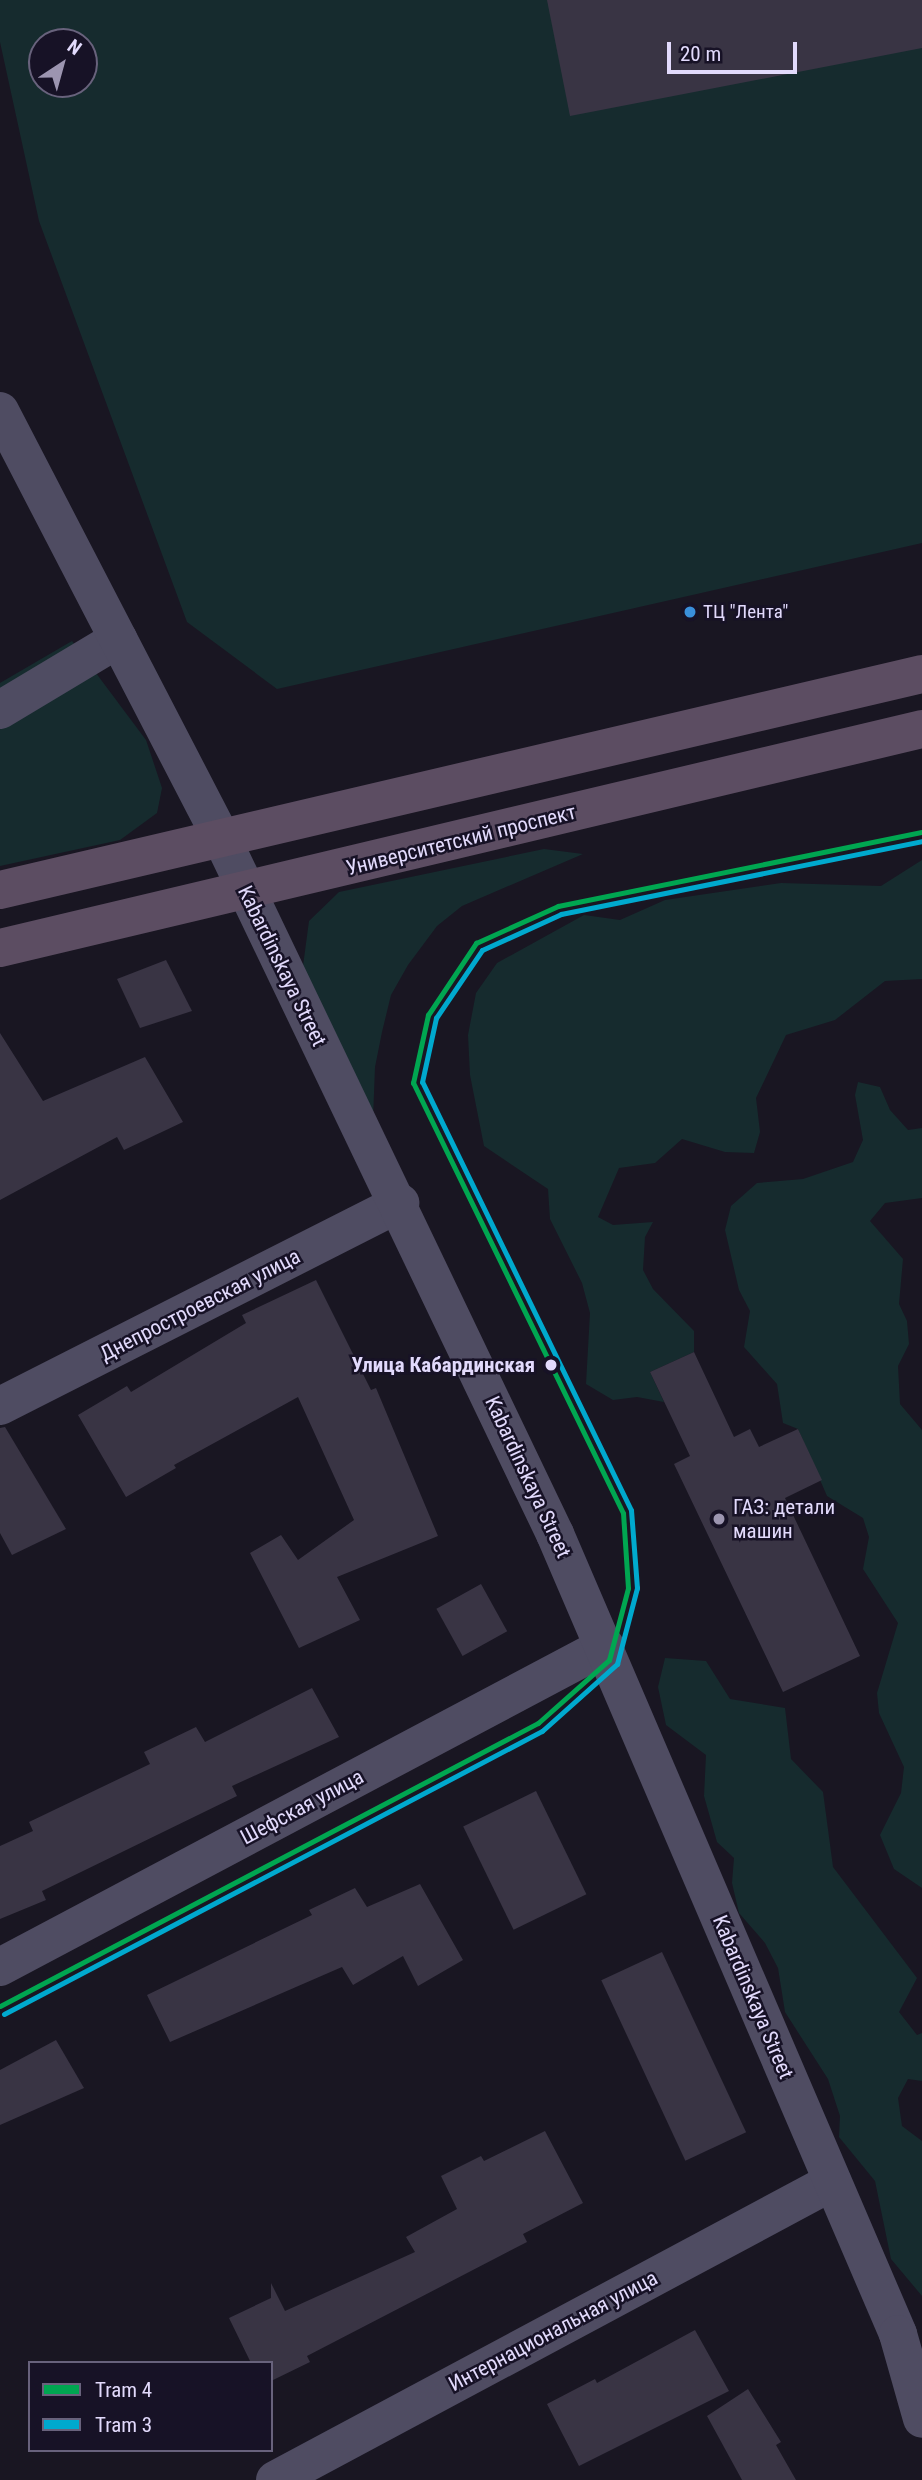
<!DOCTYPE html>
<meta charset="utf-8">
<style>
body{margin:0}
#map{position:relative;width:922px;height:2480px;overflow:hidden;background:#191622;font-family:"Roboto Condensed",sans-serif}
div>[style]{position:absolute}
.green>*{inset:0;background:#162b2e}
.building>*{inset:0;background:#393444;transform-origin:0 0}
.minor>*{height:38px;margin:-19px;padding:0 19px;transform-origin:19px;border-radius:19px;background:#4f4c62}
.tertiary>*{height:38px;margin:-19px;padding:0 19px;transform-origin:19px;border-radius:19px;background:#4f4c62}
.trunk>*{height:38px;margin:-19px;padding:0 19px;transform-origin:19px;border-radius:19px;background:#5c4d62}
.tram-1>*{height:5px;margin:-2.5px;padding:0 2.5px;transform-origin:2.5px;border-radius:2.5px;background:#00a651}
.tram-2>*{height:5px;margin:-2.5px;padding:0 2.5px;transform-origin:2.5px;border-radius:2.5px;background:#00a9ce}
.dots>*{width:19px;height:19px;translate:-50% -50%;box-sizing:border-box;border:4px solid #171226;border-radius:50%}
span{translate:-50% -50%;white-space:nowrap;text-align:center;line-height:1.15;-webkit-text-stroke:5px #171226;paint-order:stroke}
.bus-label{font-size:19px;color:#e2dafc}
.left{translate:0 -50%;text-align:left}
.street-label{font-size:21px;color:#e2dafc}
.stop-label{font-size:21px;color:#e2dafc;font-weight:700}
.right{translate:-100% -50%;text-align:right}
.poi-label{font-size:21px;color:#e2dafc}
.legend{position:absolute;left:28px;top:2361px;width:245px;height:91px;box-sizing:border-box;background:#171226;border:2px solid #68627c;margin:0;padding:9px 12px;list-style:none;font-size:21px;color:#e2dafc}
.legend li{display:flex;align-items:center;gap:14px;height:35px}
.legend b{width:35px;border:2px solid #68627c}
.north{position:absolute;left:28px;top:28px;width:70px;height:70px;box-sizing:border-box;background:#171226;border:2px solid #68627c;border-radius:50%;rotate:36deg;font-size:19px;font-weight:700;line-height:28px;text-align:center;color:#e2dafc}
.north::after{content:'';display:block;margin:auto;width:24px;height:32px;background:#9c95b0;clip-path:polygon(50% 0,100% 100%,50% 72%,0 100%)}
.scale{position:absolute;left:667px;top:42px;width:130px;height:32px;box-sizing:border-box;border:4px solid #e2dafc;border-top:0;padding-left:9px;font-size:21px;line-height:24px;white-space:nowrap;color:#e2dafc;-webkit-text-stroke:5px #171226;paint-order:stroke}
</style>
<div id="map">
<div class="green">
<div style="clip-path:polygon(evenodd,0 0,922px 0,922px 543px,277px 689px,187px 622px,39px 221px,0 42px,0 0,42px 42px,84px 42px,84px 84px,42px 84px,42px 42px)"></div>
<div style="clip-path:polygon(72px 641px,146px 740px,162px 788px,157px 813px,120px 840px,0 866px,0 683px)"></div>
<div style="clip-path:polygon(544px 849px,583px 854px,462px 906px,437px 926px,408px 965px,391px 995px,382px 1032px,375px 1067px,373px 1119px,303px 966px,309px 921px,339px 892px)"></div>
<div style="clip-path:polygon(922px 860px,922px 979px,885px 981px,835px 1020px,786px 1035px,756px 1098px,760px 1132px,754px 1153px,725px 1152px,682px 1139px,655px 1163px,619px 1168px,598px 1217px,613px 1225px,653px 1222px,645px 1237px,643px 1270px,653px 1289px,694px 1331px,694px 1352px,650px 1372px,664px 1402px,637px 1397px,613px 1400px,586px 1384px,590px 1313px,582px 1283px,550px 1219px,548px 1189px,484px 1146px,470px 1075px,468px 1035px,476px 993px,497px 963px,584px 915px,620px 920px,665px 900px,781px 883px,881px 886px)"></div>
<div style="clip-path:polygon(858px 1082px,880px 1087px,890px 1110px,908px 1130px,922px 1128px,922px 1198px,885px 1203px,870px 1221px,903px 1259px,899px 1304px,907px 1321px,909px 1344px,898px 1366px,900px 1404px,922px 1430px,922px 1888px,894px 1869px,880px 1835px,901px 1793px,904px 1767px,879px 1713px,877px 1693px,898px 1623px,863px 1569px,869px 1537px,863px 1518px,827px 1496px,798px 1429px,783px 1423px,777px 1384px,744px 1347px,750px 1311px,739px 1290px,725px 1230px,731px 1206px,757px 1183px,803px 1179px,853px 1162px,863px 1140px,855px 1095px)"></div>
<div style="clip-path:polygon(665px 1658px,706px 1661px,730px 1699px,785px 1708px,791px 1759px,823px 1792px,833px 1867px,917px 1978px,899px 2012px,917px 2035px,922px 2033px,922px 2081px,908px 2079px,898px 2098px,902px 2126px,922px 2141px,922px 2296px,891px 2259px,875px 2181px,839px 2137px,840px 2116px,828px 2079px,785px 2012px,778px 1968px,765px 1943px,739px 1913px,732px 1883px,734px 1858px,717px 1842px,704px 1796px,706px 1755px,666px 1725px,658px 1687px)"></div>
</div>
<div class="building">
<div style="clip-path:polygon(547px 0,922px 0,922px 48px,570px 116px)"></div>
<div style="clip-path:polygon(166px 960px,192px 1011px,140px 1028px,117px 979px)"></div>
<div style="clip-path:polygon(0 1033px,43px 1101px,145px 1057px,183px 1122px,124px 1150px,117px 1137px,0 1200px)"></div>
<div style="clip-path:polygon(316px 1280px,371px 1390px,376px 1388px,438px 1536px,337px 1577px,360px 1620px,299px 1648px,250px 1553px,281px 1535px,298px 1560px,354px 1520px,298px 1397px,174px 1465px,176px 1468px,126px 1497px,78px 1415px,127px 1386px,131px 1392px,246px 1323px,242px 1315px)"></div>
<div style="clip-path:polygon(694px 1352px,734px 1437px,750px 1429px,759px 1447px,798px 1429px,822px 1480px,785px 1498px,860px 1656px,783px 1692px,674px 1464px,690px 1456px,650px 1372px)"></div>
<div style="clip-path:polygon(5px 1427px,66px 1529px,12px 1555px,0 1533px,0 1428px)"></div>
<div style="left:481px;top:1584px;width:54px;height:51px;rotate:61deg"></div>
<div style="clip-path:polygon(312px 1688px,339px 1737px,232px 1786px,237px 1796px,42px 1891px,46px 1900px,0 1919px,0 1846px,33px 1831px,29px 1822px,150px 1764px,144px 1752px,196px 1727px,205px 1742px)"></div>
<div style="left:536px;top:1791px;width:115px;height:81px;rotate:64deg"></div>
<div style="clip-path:polygon(420px 1884px,463px 1960px,418px 1986px,403px 1956px,353px 1985px,342px 1967px,170px 2042px,147px 1995px,312px 1915px,309px 1910px,355px 1888px,367px 1907px)"></div>
<div style="left:662px;top:1952px;width:199px;height:67px;rotate:65deg"></div>
<div style="clip-path:polygon(56px 2040px,84px 2088px,0 2125px,0 2070px)"></div>
<div style="clip-path:polygon(545px 2131px,583px 2203px,523px 2234px,527px 2242px,307px 2356px,310px 2362px,271px 2381px,271px 2363px,251px 2363px,229px 2318px,271px 2298px,271px 2283px,285px 2311px,415px 2252px,406px 2237px,457px 2209px,441px 2176px,481px 2156px,484px 2161px)"></div>
<div style="clip-path:polygon(695px 2330px,729px 2391px,579px 2466px,547px 2404px,595px 2379px,597px 2383px)"></div>
<div style="clip-path:polygon(748px 2389px,781px 2442px,776px 2445px,796px 2480px,742px 2480px,707px 2416px)"></div>
</div>
<div class="minor">
<div style="left:0;top:710px;width:138px;rotate:-31deg"></div>
<div style="left:0;top:1406px;width:449px;rotate:-26.9deg"></div>
<div style="left:0;top:1967px;width:685px;rotate:-27.95deg"></div>
<div style="left:275px;top:2480px;width:632px;rotate:-28.15deg"></div>
</div>
<div class="tertiary">
<div style="left:0;top:411px;width:482px;rotate:62.6deg"></div>
<div style="left:222px;top:839px;width:771px;rotate:64.4deg"></div>
<div style="left:555px;top:1534px;width:870px;rotate:66.79deg"></div>
<div style="left:898px;top:2334px;width:88px;rotate:74.2deg"></div>
</div>
<div class="trunk">
<div style="left:0;top:890px;width:947px;rotate:-13.19deg"></div>
<div style="left:0;top:948px;width:948px;rotate:-13.36deg"></div>
</div>
<div class="tram-1">
<div style="left:0;top:2006px;width:608px;rotate:-27.75deg"></div>
<div style="left:538px;top:1723px;width:95px;rotate:-41.6deg"></div>
<div style="left:609px;top:1660px;width:74px;rotate:-75.2deg"></div>
<div style="left:628px;top:1588px;width:75px;rotate:-93.8deg"></div>
<div style="left:623px;top:1513px;width:479px;rotate:-116deg"></div>
<div style="left:413px;top:1083px;width:70px;rotate:-77.6deg"></div>
<div style="left:428px;top:1015px;width:87px;rotate:-56.3deg"></div>
<div style="left:476px;top:943px;width:90px;rotate:-24.3deg"></div>
<div style="left:558px;top:906px;width:371px;rotate:-11.5deg"></div>
</div>
<div class="tram-2">
<div style="left:4px;top:2014px;width:608px;rotate:-27.75deg"></div>
<div style="left:542px;top:1731px;width:101px;rotate:-41.8deg"></div>
<div style="left:617px;top:1664px;width:79px;rotate:-75.3deg"></div>
<div style="left:637px;top:1588px;width:78px;rotate:-94.4deg"></div>
<div style="left:631px;top:1510px;width:476px;rotate:-116deg"></div>
<div style="left:422px;top:1082px;width:66px;rotate:-77.7deg"></div>
<div style="left:436px;top:1018px;width:82px;rotate:-55.9deg"></div>
<div style="left:482px;top:950px;width:87px;rotate:-24.5deg"></div>
<div style="left:561px;top:914px;width:368px;rotate:-11.4deg"></div>
</div>
<div class="dots">
<div style="left:690px;top:612px;background:#3a90db"></div>
<div style="left:551px;top:1365px;background:#e2dafc"></div>
<div style="left:719px;top:1519px;background:#9c95b0"></div>
</div>
<div class="bus-label">
<span class="left" style="left:703px;top:612px">ТЦ "Лента"</span>
</div>
<div class="street-label">
<span style="left:461px;top:840px;rotate:-14deg">Университетский проспект</span>
<span style="left:282px;top:966px;rotate:64deg">Kabardinskaya Street</span>
<span style="left:200px;top:1305px;rotate:-27deg">Днепростроевская улица</span>
<span style="left:528px;top:1477px;rotate:65deg">Kabardinskaya Street</span>
<span style="left:302px;top:1807px;rotate:-28deg">Шефская улица</span>
<span style="left:753px;top:1997px;rotate:67deg">Kabardinskaya Street</span>
<span style="left:553px;top:2331px;rotate:-28deg">Интернациональная улица</span>
</div>
<div class="stop-label">
<span class="right" style="left:535px;top:1365px">Улица Кабардинская</span>
</div>
<div class="poi-label">
<span class="left" style="left:733px;top:1519px">ГАЗ: детали<br>машин</span>
</div>
<ul class="legend">
<li><b style="height:9px;background:#00a651"></b>Tram 4</li>
<li><b style="height:9px;background:#00a9ce"></b>Tram 3</li>
</ul>
<div class="north">N</div>
<div class="scale">20 m</div>
</div>
